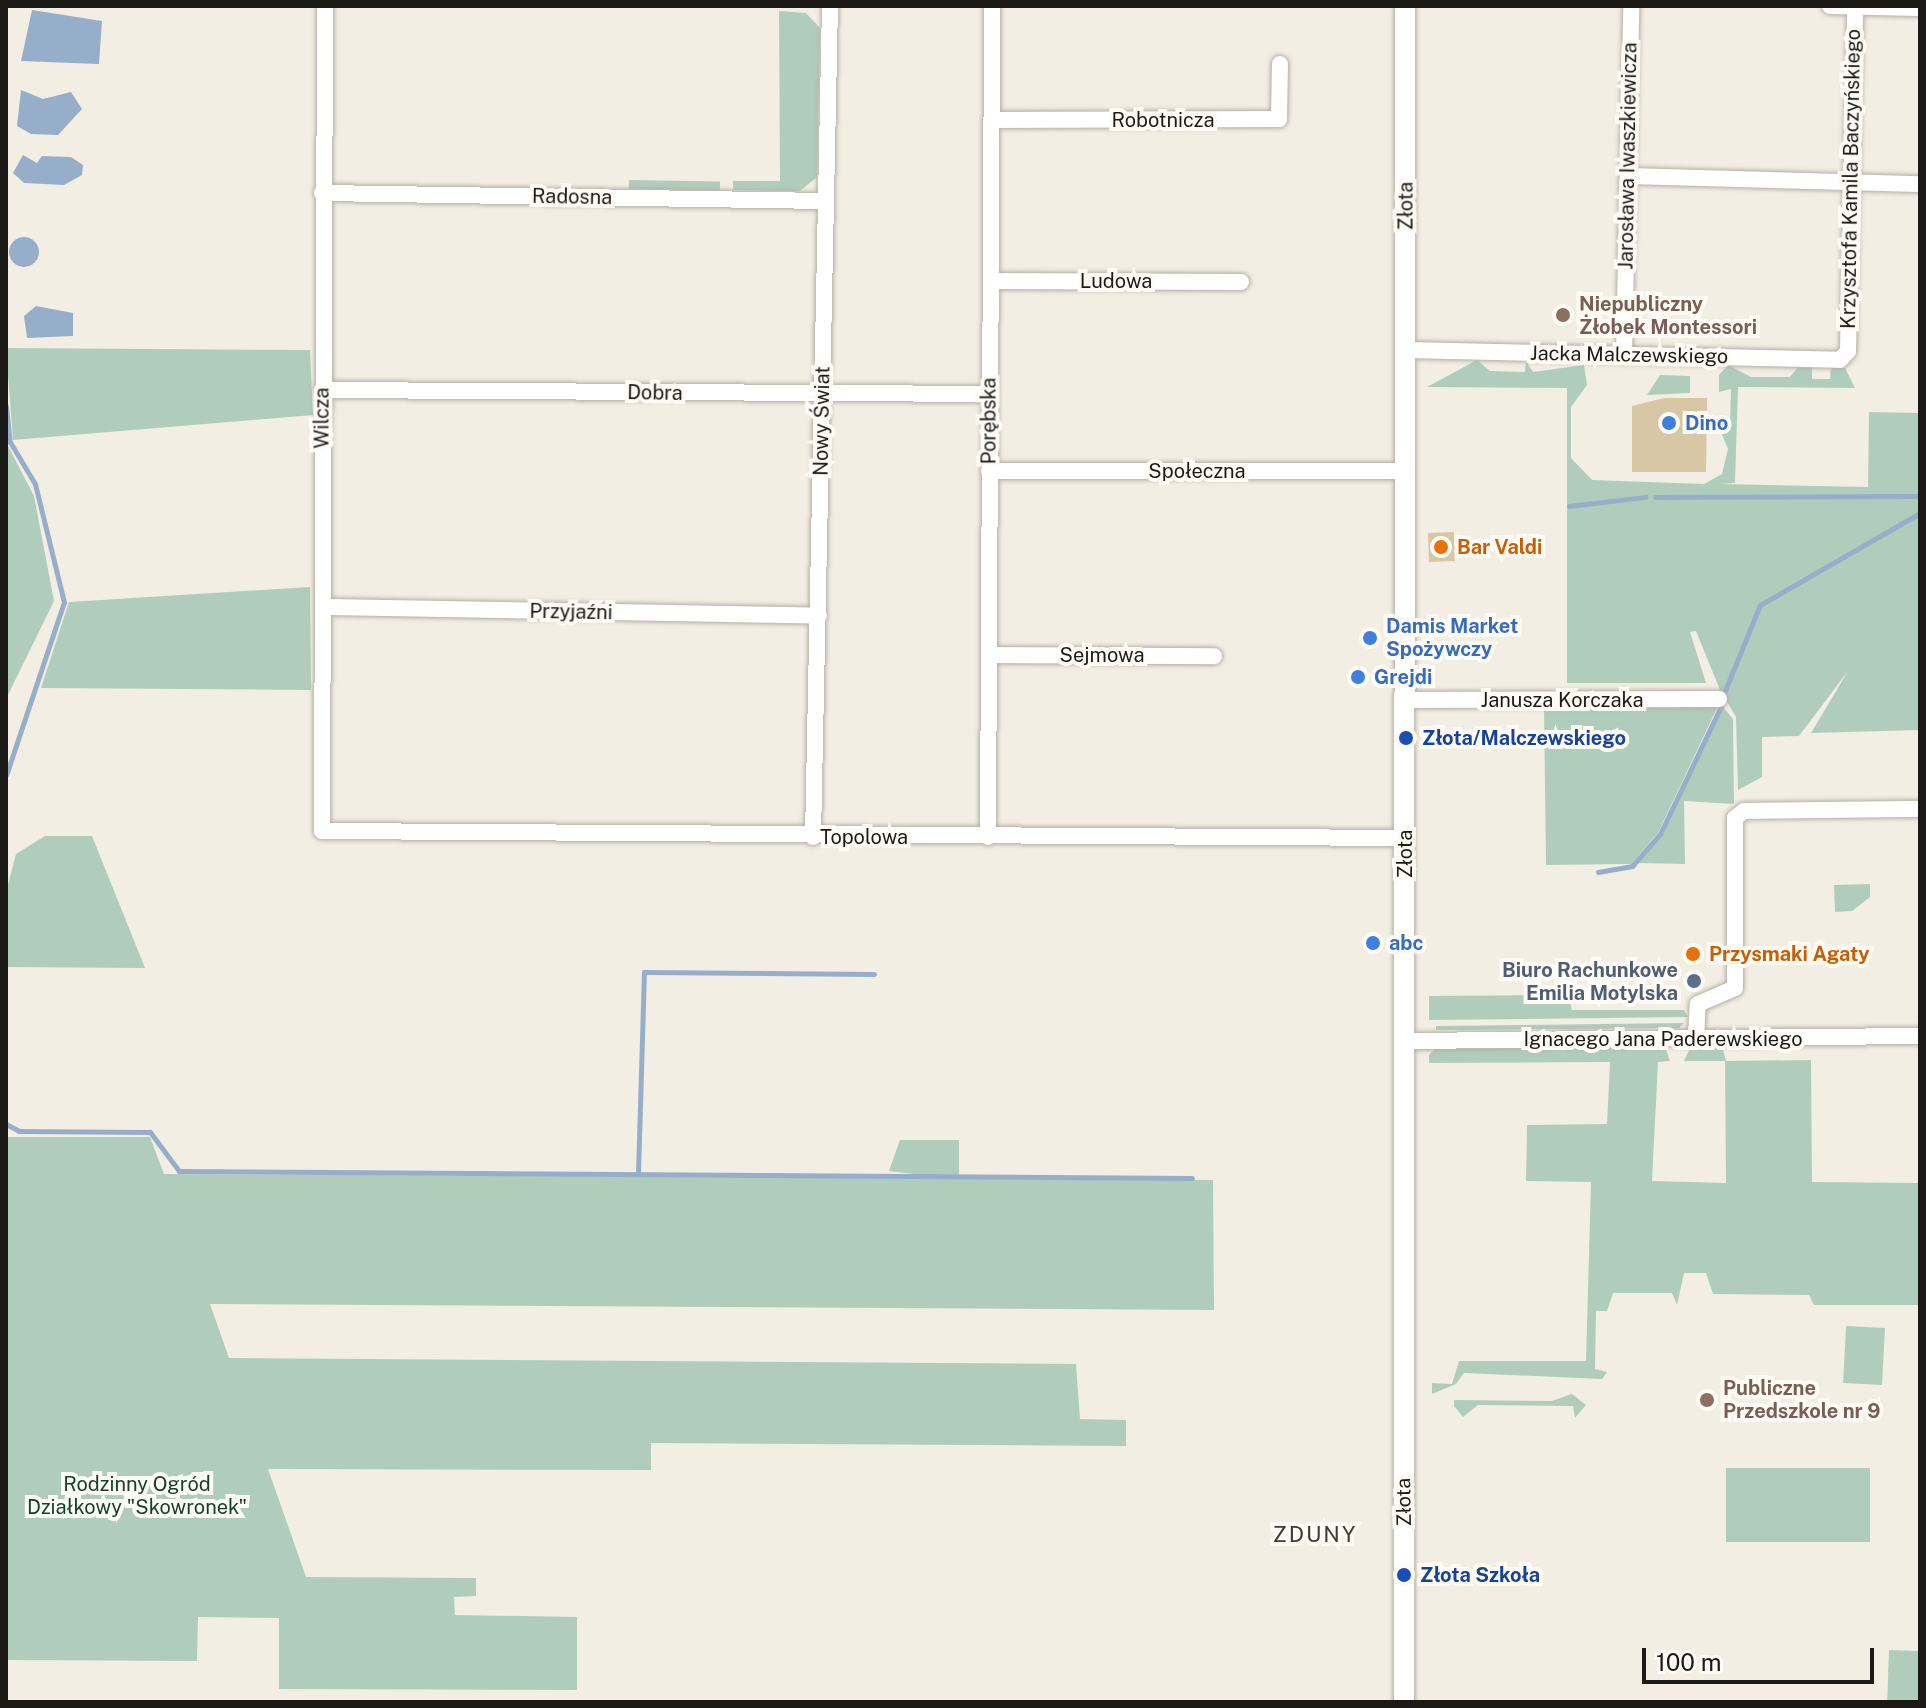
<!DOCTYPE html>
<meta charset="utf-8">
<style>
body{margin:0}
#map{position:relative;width:1926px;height:1708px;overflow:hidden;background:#f3eee3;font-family:"Public Sans",sans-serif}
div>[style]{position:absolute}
.green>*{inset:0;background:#b0cdbc;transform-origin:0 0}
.water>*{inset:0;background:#97aecb}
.round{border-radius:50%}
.stream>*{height:5px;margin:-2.5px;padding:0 2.5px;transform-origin:2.5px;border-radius:2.5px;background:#97aecb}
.building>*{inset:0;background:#d8c7a5;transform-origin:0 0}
.roads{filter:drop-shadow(0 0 2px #b4afa5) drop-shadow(0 0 2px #b4afa5)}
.minor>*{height:16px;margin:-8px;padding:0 8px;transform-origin:8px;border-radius:8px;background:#fff}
.tertiary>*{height:20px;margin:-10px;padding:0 10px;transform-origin:10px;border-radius:10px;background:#fff}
.dots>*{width:22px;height:22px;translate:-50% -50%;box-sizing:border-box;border:4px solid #fefbf5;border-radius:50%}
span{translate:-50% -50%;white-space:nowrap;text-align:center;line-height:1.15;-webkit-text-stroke:8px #fefbf5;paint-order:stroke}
.street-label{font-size:20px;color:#1c1a17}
.education-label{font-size:20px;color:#785e54;font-weight:700}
.left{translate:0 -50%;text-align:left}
.shop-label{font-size:20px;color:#366cbe;font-weight:700}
.food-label{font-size:20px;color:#c56008;font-weight:700}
.transit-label{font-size:20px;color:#164399;font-weight:700}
.service-label{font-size:20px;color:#4e5e75;font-weight:700}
.right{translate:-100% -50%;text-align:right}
.park-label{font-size:20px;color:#13422c}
.neighbourhood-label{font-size:22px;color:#403c33;letter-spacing:2px}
.frame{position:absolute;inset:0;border:8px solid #1c1a17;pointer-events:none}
.scale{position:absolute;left:1642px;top:1648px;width:232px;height:36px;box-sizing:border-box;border:4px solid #1c1a17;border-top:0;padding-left:10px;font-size:24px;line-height:28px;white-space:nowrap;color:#1c1a17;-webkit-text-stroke:6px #fefbf5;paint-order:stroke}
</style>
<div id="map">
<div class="green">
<div style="clip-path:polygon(779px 11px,806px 13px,820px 28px,817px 177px,800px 191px,733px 190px,733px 181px,780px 181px)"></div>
<div style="left:629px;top:180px;width:91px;height:9px;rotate:1deg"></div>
<div style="clip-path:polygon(6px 348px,310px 350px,313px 415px,13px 440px)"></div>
<div style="clip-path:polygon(1477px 360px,1490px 371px,1525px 372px,1526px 361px,1533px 372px,1584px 365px,1587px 385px,1571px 407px,1571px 458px,1592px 480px,1704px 484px,1722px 474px,1728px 449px,1718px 425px,1730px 424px,1731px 389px,1719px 392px,1719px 375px,1728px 365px,1751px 377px,1790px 377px,1798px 367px,1812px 368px,1812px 379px,1830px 379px,1831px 368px,1845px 368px,1855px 388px,1738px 387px,1735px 483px,1719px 484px,1868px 487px,1869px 412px,1920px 413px,1920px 730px,1811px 733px,1848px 671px,1799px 736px,1762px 737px,1762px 777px,1738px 790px,1736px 717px,1723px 695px,1749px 631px,1722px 695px,1696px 631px,1690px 632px,1706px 683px,1567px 683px,1567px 388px,1427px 387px)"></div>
<div style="clip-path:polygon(1660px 375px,1690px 376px,1690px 393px,1647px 395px)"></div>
<div style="clip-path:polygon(6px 442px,34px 496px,54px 601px,6px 699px)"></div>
<div style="clip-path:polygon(310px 587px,311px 690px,41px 688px,69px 602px)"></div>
<div style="clip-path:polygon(1544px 706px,1718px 706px,1658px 833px,1631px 864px,1546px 865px)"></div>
<div style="clip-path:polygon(1723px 707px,1733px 719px,1734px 804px,1684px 801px,1685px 864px,1638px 863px,1662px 835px)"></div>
<div style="clip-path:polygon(45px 836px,92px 836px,145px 968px,6px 967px,6px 892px,16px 854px)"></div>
<div style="clip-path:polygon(1870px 884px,1870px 897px,1852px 911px,1835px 912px,1834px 885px)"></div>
<div style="clip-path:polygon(1568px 995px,1572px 1010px,1684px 1010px,1688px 1017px,1429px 1020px,1429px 996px)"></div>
<div style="clip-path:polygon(1684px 1023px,1679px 1028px,1436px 1030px,1436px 1026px)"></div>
<div style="clip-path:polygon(1691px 1046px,1722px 1046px,1726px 1061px,1811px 1060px,1812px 1182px,1920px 1183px,1920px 1305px,1814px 1305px,1809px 1295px,1713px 1294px,1706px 1273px,1684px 1273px,1677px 1305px,1672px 1293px,1613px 1293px,1607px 1311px,1596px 1311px,1595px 1369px,1607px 1372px,1602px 1379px,1464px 1373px,1456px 1384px,1432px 1394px,1432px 1383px,1452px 1384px,1459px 1361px,1586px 1361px,1591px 1182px,1526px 1181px,1527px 1125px,1607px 1124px,1610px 1062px,1429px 1063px,1429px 1055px,1435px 1049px,1665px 1047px,1670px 1061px,1658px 1062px,1652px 1181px,1726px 1183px,1725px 1061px,1684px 1061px)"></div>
<div style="clip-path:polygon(6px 1137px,150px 1137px,164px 1174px,946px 1178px,889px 1171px,900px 1140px,959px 1140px,959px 1178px,1213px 1180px,1214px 1310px,210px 1304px,229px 1358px,1076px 1364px,1080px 1419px,1126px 1420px,1126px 1446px,651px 1443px,651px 1470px,268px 1469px,306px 1577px,476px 1578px,476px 1596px,454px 1597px,455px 1615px,577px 1617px,577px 1690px,279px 1689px,279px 1618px,198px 1617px,197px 1661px,6px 1660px)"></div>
<div style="left:1885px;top:1328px;width:57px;height:39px;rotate:93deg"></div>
<div style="clip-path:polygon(1572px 1394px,1586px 1405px,1575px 1418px,1573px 1406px,1478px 1405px,1463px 1417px,1454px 1406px,1454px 1400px,1552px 1401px)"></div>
<div style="left:1726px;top:1468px;width:144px;height:74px"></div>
<div style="left:1889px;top:1650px;width:31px;height:52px;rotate:2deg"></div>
</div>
<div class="water">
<div style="clip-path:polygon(32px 10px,102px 21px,99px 64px,21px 61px)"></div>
<div style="clip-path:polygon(21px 90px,43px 99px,71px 92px,82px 109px,58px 135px,31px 134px,17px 126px)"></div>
<div style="clip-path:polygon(23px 155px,37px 163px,42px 156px,71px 157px,83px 165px,82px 175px,64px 185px,24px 183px,13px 173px)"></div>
<div class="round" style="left:9px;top:237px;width:30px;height:30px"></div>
<div style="clip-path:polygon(36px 306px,73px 313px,73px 336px,27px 338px,24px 316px)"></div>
</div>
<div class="stream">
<div style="left:6px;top:406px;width:36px;rotate:84deg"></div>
<div style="left:10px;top:442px;width:49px;rotate:59.2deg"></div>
<div style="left:35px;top:484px;width:122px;rotate:76.2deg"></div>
<div style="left:64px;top:602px;width:182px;rotate:108.5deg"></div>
<div style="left:1655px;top:497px;width:265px;rotate:-0.2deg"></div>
<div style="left:1569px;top:506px;width:77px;rotate:-6.8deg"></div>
<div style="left:1724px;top:693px;width:95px;rotate:-67.8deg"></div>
<div style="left:1760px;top:605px;width:185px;rotate:-29.9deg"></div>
<div style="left:1598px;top:872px;width:35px;rotate:-10deg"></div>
<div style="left:1632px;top:866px;width:43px;rotate:-48.8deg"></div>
<div style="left:1660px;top:834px;width:142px;rotate:-64.5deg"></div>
<div style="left:6px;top:1124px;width:15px;rotate:28deg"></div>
<div style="left:19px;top:1131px;width:131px;rotate:0.4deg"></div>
<div style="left:150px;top:1132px;width:49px;rotate:53.4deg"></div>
<div style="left:179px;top:1171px;width:1013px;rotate:0.4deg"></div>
<div style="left:638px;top:1173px;width:201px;rotate:-88.3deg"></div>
<div style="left:644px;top:972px;width:230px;rotate:0.5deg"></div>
</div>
<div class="building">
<div style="clip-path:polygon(1664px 398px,1707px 398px,1706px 472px,1632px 472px,1632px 406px)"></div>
<div style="left:1454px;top:532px;width:29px;height:26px;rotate:88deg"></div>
</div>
<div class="roads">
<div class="minor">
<div style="left:325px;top:6px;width:825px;rotate:90.21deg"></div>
<div style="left:322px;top:831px;width:1083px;rotate:0.37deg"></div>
<div style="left:1830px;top:6px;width:90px;rotate:1.3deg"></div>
<div style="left:992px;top:120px;width:287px;rotate:-0.2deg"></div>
<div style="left:1279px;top:119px;width:55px;rotate:-89deg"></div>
<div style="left:1628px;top:176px;width:292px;rotate:1.6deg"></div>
<div style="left:322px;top:193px;width:501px;rotate:0.91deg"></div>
<div style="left:991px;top:281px;width:250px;rotate:0.2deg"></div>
<div style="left:1407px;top:350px;width:433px;rotate:1.3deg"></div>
<div style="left:1840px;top:360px;width:12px;rotate:-48deg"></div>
<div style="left:1848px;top:351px;width:345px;rotate:-88.8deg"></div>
<div style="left:1624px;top:354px;width:348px;rotate:-88.8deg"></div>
<div style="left:322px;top:390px;width:666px;rotate:0.34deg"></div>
<div style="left:989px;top:471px;width:417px"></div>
<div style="left:323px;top:607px;width:496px;rotate:1deg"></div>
<div style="left:990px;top:655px;width:224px;rotate:0.3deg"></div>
<div style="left:1406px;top:700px;width:313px;rotate:-0.2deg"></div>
<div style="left:813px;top:837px;width:831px;rotate:-88.83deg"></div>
<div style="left:988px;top:837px;width:831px;rotate:-89.72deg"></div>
<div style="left:1696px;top:1038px;width:34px;rotate:-87deg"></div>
<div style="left:1698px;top:1004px;width:40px;rotate:-23.4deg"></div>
<div style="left:1735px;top:988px;width:170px;rotate:-90deg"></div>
<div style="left:1735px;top:818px;width:11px;rotate:-38deg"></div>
<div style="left:1744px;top:811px;width:176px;rotate:-0.7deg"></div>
<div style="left:1406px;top:1041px;width:514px;rotate:-0.56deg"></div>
</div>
<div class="tertiary">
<div style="left:1404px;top:1702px;width:1696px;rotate:-89.97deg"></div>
</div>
</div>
<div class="dots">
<div style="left:1563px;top:315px;background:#8d6e63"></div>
<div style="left:1669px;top:423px;background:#3f7fe0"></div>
<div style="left:1441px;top:547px;background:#e8710a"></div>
<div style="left:1370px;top:638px;background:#3f7fe0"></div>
<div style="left:1358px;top:677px;background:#3f7fe0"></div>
<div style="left:1406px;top:738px;background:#1a4fb4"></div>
<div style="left:1373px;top:943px;background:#3f7fe0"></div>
<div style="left:1693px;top:954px;background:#e8710a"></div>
<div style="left:1694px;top:981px;background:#5c6f8a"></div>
<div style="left:1707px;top:1400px;background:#8d6e63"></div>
<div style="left:1404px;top:1575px;background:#1a4fb4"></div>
</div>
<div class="street-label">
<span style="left:1163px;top:120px">Robotnicza</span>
<span style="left:1628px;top:156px;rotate:-89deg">Jarosława Iwaszkiewicza</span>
<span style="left:1851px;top:179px;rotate:-89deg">Krzysztofa Kamila Baczyńskiego</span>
<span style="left:572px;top:197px;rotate:1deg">Radosna</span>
<span style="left:1406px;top:206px;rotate:-90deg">Złota</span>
<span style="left:1116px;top:281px">Ludowa</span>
<span style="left:1629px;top:355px;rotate:1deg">Jacka Malczewskiego</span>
<span style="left:655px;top:393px;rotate:1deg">Dobra</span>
<span style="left:322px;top:418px;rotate:-90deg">Wilcza</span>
<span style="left:822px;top:421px;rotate:-89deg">Nowy Świat</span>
<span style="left:989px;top:421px;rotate:-90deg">Porębska</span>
<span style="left:1197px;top:471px">Społeczna</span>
<span style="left:571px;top:612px;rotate:1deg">Przyjaźni</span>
<span style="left:1102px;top:655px">Sejmowa</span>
<span style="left:1562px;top:700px">Janusza Korczaka</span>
<span style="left:864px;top:837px">Topolowa</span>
<span style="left:1405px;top:854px;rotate:-90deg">Złota</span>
<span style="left:1663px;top:1039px">Ignacego Jana Paderewskiego</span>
<span style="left:1404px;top:1502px;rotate:-91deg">Złota</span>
</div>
<div class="education-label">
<span class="left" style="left:1579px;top:316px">Niepubliczny<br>Żłobek Montessori</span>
<span class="left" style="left:1723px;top:1400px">Publiczne<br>Przedszkole nr 9</span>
</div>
<div class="shop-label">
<span class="left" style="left:1685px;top:423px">Dino</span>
<span class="left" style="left:1386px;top:638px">Damis Market<br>Spożywczy</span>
<span class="left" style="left:1374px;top:677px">Grejdi</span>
<span class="left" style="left:1389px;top:943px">abc</span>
</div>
<div class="food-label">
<span class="left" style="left:1457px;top:547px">Bar Valdi</span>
<span class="left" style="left:1709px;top:954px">Przysmaki Agaty</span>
</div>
<div class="transit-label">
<span class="left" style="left:1422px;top:738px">Złota/Malczewskiego</span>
<span class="left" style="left:1420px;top:1575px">Złota Szkoła</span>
</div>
<div class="service-label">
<span class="right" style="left:1678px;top:982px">Biuro Rachunkowe<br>Emilia Motylska</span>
</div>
<div class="park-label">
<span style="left:137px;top:1496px">Rodzinny Ogród<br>Działkowy "Skowronek"</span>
</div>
<div class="neighbourhood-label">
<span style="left:1315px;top:1535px">ZDUNY</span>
</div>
<div class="frame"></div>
<div class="scale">100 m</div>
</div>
